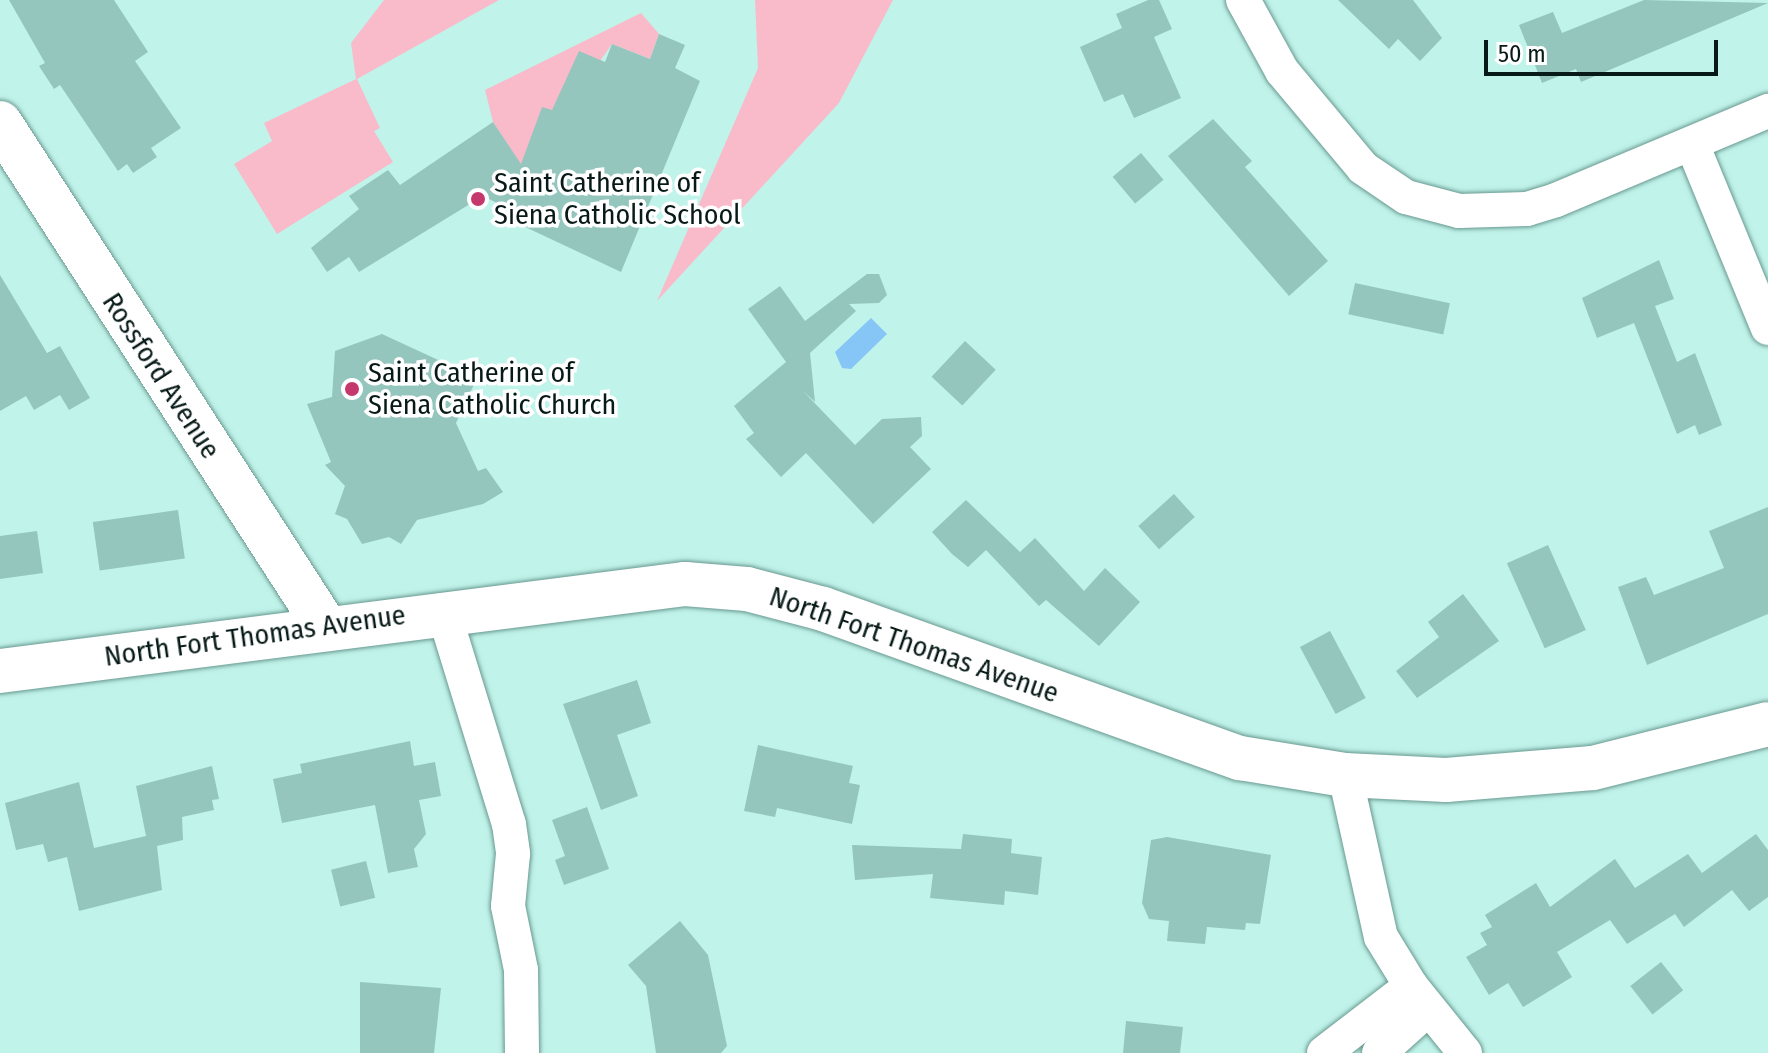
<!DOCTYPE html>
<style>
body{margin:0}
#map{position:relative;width:1768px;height:1053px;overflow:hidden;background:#c0f3ea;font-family:"Fira Sans Condensed",sans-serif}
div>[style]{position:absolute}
.green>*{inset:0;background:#f9bbca}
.water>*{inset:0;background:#86c6f7}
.building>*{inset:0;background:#94c6bd;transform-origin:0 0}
.roads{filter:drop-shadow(0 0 2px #699990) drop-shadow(0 0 2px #699990)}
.street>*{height:34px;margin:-17px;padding:0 17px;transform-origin:17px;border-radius:17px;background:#fff}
.secondary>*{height:44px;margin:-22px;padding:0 22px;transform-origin:22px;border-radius:22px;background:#fff}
.dots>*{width:22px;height:22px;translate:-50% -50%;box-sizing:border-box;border:4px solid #fff;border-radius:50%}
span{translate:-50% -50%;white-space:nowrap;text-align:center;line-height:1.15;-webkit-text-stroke:7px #fff;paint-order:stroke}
.poi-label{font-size:28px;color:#071a17}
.left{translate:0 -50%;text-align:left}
.street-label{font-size:28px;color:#071a17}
.scale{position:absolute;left:1484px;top:40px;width:234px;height:36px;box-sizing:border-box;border:4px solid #071a17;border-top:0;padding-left:10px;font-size:24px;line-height:28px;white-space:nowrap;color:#071a17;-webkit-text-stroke:6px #fff;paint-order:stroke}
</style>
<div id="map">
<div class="green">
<div style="clip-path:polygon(384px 0,499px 0,357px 79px,380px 128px,374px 131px,393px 162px,277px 234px,234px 164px,272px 141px,264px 123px,356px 79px,351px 43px)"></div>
<div style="clip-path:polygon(755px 0,893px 0,839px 103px,657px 301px,758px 68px)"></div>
<div style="clip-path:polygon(641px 13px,659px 34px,650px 59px,612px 44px,524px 170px,493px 122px,485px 90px)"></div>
</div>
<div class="water">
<div style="clip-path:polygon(871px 318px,887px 334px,851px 369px,842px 368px,835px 352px)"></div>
</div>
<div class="building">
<div style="clip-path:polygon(9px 0,114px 0,148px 52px,135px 61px,181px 128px,151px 148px,157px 157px,133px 173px,127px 164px,118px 171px,60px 85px,54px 89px,39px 66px,45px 63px)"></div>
<div style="clip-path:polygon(1148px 0,1159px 0,1172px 29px,1154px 37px,1181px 98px,1134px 118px,1123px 94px,1104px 102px,1080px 47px,1122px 28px,1116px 14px)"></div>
<div style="clip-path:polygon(1338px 0,1413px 0,1442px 38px,1420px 61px,1398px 39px,1389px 49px)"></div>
<div style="clip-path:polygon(1644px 0,1768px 3px,1581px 82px,1576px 69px,1542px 83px,1519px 25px,1553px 12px,1562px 33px)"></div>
<div style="clip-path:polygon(659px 34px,685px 45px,675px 68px,700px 81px,621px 272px,521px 225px,525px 217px,483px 196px,359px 272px,349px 257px,327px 272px,311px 248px,359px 209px,349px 196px,388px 170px,400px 185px,493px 122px,521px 164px,542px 107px,552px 110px,579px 51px,605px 62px,612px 44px,650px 59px)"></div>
<div style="clip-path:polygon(1213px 119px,1252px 161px,1245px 167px,1328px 261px,1289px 296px,1168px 156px)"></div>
<div style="left:1141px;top:153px;width:35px;height:37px;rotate:50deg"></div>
<div style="clip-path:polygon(1659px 260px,1674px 299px,1655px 306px,1677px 362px,1695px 353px,1722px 425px,1699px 435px,1695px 425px,1677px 434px,1634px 323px,1597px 338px,1582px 298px)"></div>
<div style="clip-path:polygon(867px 274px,879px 274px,887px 295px,879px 303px,849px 304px,856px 311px,810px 353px,815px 402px,803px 391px,855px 445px,882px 419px,921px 417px,922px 436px,910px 447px,931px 469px,873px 524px,806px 453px,781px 477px,746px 439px,754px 433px,734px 406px,786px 362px,748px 309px,780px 286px,805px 321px)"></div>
<div style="clip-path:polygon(0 275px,47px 353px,60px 346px,90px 398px,69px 410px,60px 395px,34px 410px,26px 396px,0 411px)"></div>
<div style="left:1355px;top:283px;width:97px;height:32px;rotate:12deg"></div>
<div style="clip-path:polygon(382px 334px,477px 378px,456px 423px,478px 471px,486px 468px,503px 492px,483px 504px,417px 520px,401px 544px,389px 537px,362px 544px,347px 519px,335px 514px,345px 486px,325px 465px,331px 462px,307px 404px,332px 397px,335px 351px)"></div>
<div style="left:965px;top:341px;width:42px;height:49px;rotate:43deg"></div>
<div style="left:1174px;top:494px;width:31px;height:48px;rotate:48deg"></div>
<div style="clip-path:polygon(966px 500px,1020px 552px,1035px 538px,1084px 591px,1105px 568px,1140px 602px,1099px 646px,1046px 600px,1039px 606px,986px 550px,968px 567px,952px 554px,932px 532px)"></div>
<div style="clip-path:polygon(1768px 507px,1768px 614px,1647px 665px,1618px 587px,1646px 577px,1654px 595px,1724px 568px,1709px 531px)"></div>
<div style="left:178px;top:510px;width:49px;height:86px;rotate:82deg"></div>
<div style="clip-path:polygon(37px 531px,43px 573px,0 579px,0 536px)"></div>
<div style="left:1548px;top:545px;width:93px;height:45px;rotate:66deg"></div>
<div style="clip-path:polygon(1463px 594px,1499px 641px,1417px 698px,1396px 671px,1439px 637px,1428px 622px)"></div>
<div style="left:1330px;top:631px;width:76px;height:34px;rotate:62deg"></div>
<div style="clip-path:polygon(637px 680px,651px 723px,617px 735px,638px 796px,601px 810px,563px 704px)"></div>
<div style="clip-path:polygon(410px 741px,414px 766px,435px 762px,441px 796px,419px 800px,426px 834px,414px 849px,418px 867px,388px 873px,375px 805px,282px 823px,273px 779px,302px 773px,300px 764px)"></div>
<div style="clip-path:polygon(758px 745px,853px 766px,849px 783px,860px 785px,852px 824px,777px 808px,775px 817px,744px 811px)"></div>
<div style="clip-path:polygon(212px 766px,219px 799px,212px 800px,214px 810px,182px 817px,183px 840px,157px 846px,162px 890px,79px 911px,67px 857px,48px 862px,43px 844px,16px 850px,5px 803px,79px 782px,94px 848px,146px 836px,136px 786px)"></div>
<div style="clip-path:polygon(587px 807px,609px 869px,564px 885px,555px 860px,565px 856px,552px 820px)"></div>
<div style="clip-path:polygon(963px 834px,1012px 839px,1011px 853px,1042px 857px,1038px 895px,1005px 891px,1004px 905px,930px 898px,933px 874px,855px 880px,852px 845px,961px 849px)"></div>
<div style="clip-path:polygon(1756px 834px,1768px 850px,1768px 897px,1749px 911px,1732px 890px,1684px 927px,1675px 914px,1627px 944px,1610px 920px,1557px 952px,1572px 977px,1523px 1007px,1508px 983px,1489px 995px,1466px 957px,1487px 945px,1480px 933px,1492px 927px,1485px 915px,1536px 883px,1550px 907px,1615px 859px,1635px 888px,1688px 854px,1702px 873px)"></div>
<div style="clip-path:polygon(1167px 837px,1271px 855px,1260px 924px,1246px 923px,1245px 930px,1207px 927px,1205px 944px,1167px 941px,1169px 921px,1149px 919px,1142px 903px,1151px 840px)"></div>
<div style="left:366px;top:861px;width:38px;height:36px;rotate:76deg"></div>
<div style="clip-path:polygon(680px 921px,708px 955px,727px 1046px,721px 1053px,656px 1053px,646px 986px,628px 965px)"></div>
<div style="left:1661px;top:962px;width:36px;height:39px;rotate:52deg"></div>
<div style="clip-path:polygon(360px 982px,441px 988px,434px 1053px,360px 1053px)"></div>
<div style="clip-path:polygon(1126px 1021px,1183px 1027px,1180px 1053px,1123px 1053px)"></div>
</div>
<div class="roads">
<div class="street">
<div style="left:1243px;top:0;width:81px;rotate:61.2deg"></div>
<div style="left:1282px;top:71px;width:126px;rotate:50.1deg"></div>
<div style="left:1363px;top:168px;width:52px;rotate:34deg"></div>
<div style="left:1406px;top:197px;width:55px;rotate:14.8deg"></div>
<div style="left:1459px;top:211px;width:68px;rotate:-1.7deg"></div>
<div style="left:1527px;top:209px;width:30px;rotate:-17deg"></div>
<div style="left:1556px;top:200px;width:230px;rotate:-22.8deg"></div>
<div style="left:1692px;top:144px;width:199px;rotate:67.6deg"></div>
<div style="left:443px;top:610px;width:224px;rotate:72.9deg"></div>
<div style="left:509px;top:824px;width:30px;rotate:82deg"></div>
<div style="left:513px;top:854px;width:52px;rotate:95.5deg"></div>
<div style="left:508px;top:906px;width:65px;rotate:78.5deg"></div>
<div style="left:521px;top:970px;width:83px;rotate:89.3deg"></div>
<div style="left:1345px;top:775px;width:166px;rotate:77.5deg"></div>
<div style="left:1381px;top:937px;width:57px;rotate:58.5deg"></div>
<div style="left:1411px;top:986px;width:86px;rotate:51.1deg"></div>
<div style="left:1324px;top:1053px;width:110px;rotate:-37.6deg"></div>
<div style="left:1379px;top:1053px;width:66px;rotate:-41.9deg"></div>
</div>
<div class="secondary">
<div style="left:0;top:123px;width:599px;rotate:57.13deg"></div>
<div style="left:0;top:671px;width:691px;rotate:-7.24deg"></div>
<div style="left:685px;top:584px;width:62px;rotate:4.6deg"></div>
<div style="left:747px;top:589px;width:79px;rotate:14.7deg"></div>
<div style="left:823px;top:609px;width:443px;rotate:19.7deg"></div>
<div style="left:1240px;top:758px;width:106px;rotate:9.2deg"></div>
<div style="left:1345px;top:775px;width:101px;rotate:2.8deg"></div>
<div style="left:1446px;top:780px;width:147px;rotate:-4.7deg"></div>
<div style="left:1593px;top:768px;width:180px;rotate:-14.1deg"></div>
</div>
</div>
<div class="dots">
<div style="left:478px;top:199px;background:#c4386c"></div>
<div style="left:352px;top:389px;background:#c4386c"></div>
</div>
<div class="poi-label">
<span class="left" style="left:494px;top:199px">Saint Catherine of<br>Siena Catholic School</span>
<span class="left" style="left:368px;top:389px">Saint Catherine of<br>Siena Catholic Church</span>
</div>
<div class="street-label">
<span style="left:161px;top:376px;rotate:57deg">Rossford Avenue</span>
<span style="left:255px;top:636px;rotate:-8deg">North Fort Thomas Avenue</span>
<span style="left:914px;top:645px;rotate:19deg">North Fort Thomas Avenue</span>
</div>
<div class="scale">50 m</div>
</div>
